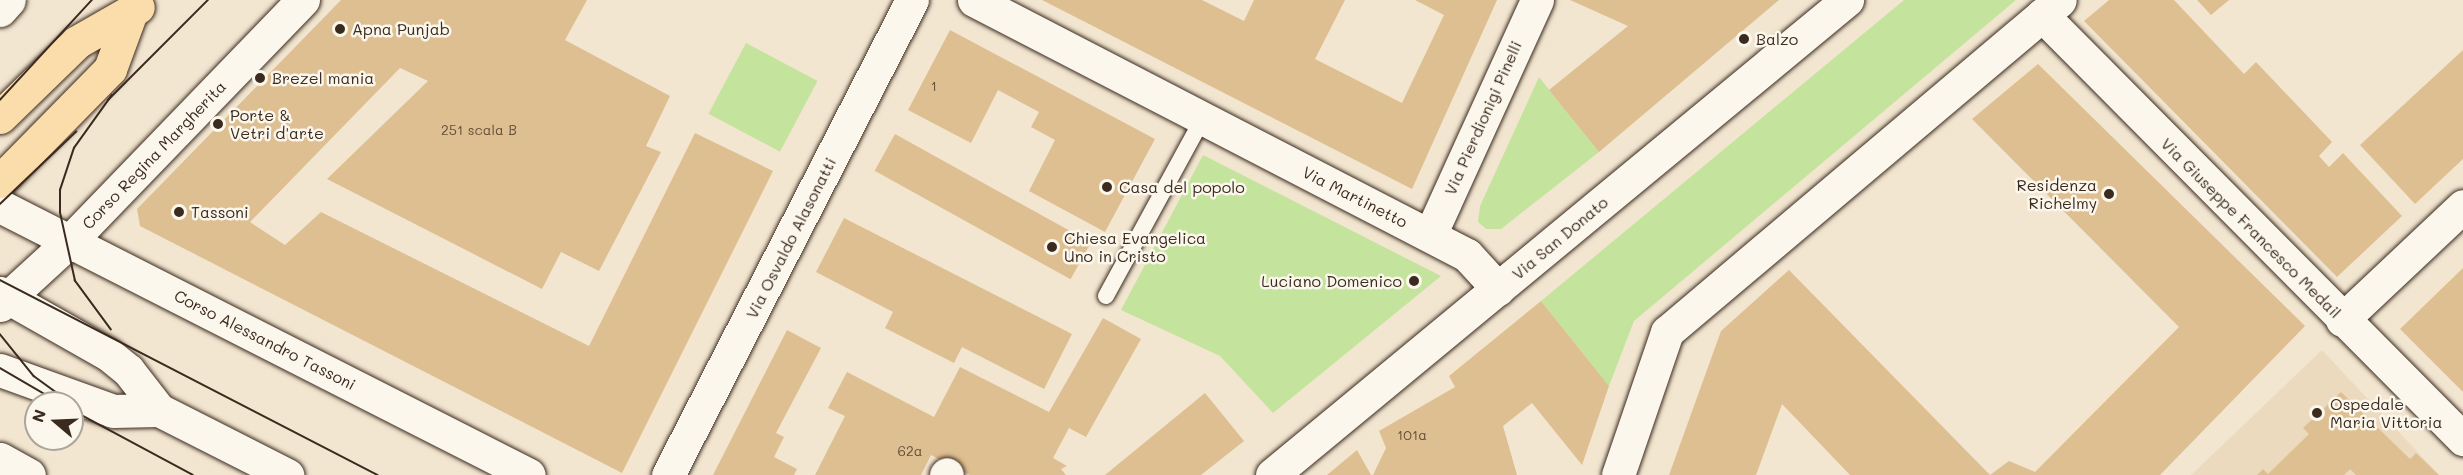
<!DOCTYPE html>
<style>
body{margin:0}
#map{position:relative;width:2463px;height:475px;overflow:hidden;background:#f2e6d1;font-family:Mali,sans-serif}
div>[style]{position:absolute}
.built>*{inset:0;background:#ecdabe}
.green>*{inset:0;background:#c4e49d;transform-origin:0 0}
.building>*{inset:0;background:#debf91;transform-origin:0 0}
.roads{filter:drop-shadow(0 0 2px #3b2a1e) drop-shadow(0 0 2px #3b2a1e)}
.service>*{height:16px;margin:-8px;padding:0 8px;transform-origin:8px;border-radius:8px;background:#fbf7ec}
.minor>*{height:33px;margin:-16.5px;padding:0 16.5px;transform-origin:16.5px;border-radius:16.5px;background:#fbf7ec}
.tertiary>*{height:33px;margin:-16.5px;padding:0 16.5px;transform-origin:16.5px;border-radius:16.5px;background:#fbf7ec}
.secondary>*{height:33px;margin:-16.5px;padding:0 16.5px;transform-origin:16.5px;border-radius:16.5px;background:#fbf7ec}
.primary>*{height:33px;margin:-16.5px;padding:0 16.5px;transform-origin:16.5px;border-radius:16.5px;background:#fbddab}
.tram>*{height:1.5px;margin:-0.75px;padding:0 0.75px;transform-origin:0.75px;border-radius:0.75px;background:#3b2a1e}
.dots>*{width:16px;height:16px;translate:-50% -50%;box-sizing:border-box;border:3px solid #fbf7ec;border-radius:50%}
span{translate:-50% -50%;white-space:nowrap;text-align:center;line-height:1.15;-webkit-text-stroke:5px #fbf7ec;paint-order:stroke}
.number-label{font-size:14px;color:#644f3b}
.number-label span{-webkit-text-stroke-width:0}
.poi-label{font-size:16px;color:#3b2a1e}
.left{translate:0 -50%;text-align:left}
.right{translate:-100% -50%;text-align:right}
.street-label{font-size:16px;color:#3b2a1e}
.north{position:absolute;left:24px;top:391px;width:60px;height:60px;box-sizing:border-box;background:#fbf7ec;border:2px solid #aea59a;border-radius:50%;rotate:289deg;font-size:16px;font-weight:700;line-height:24px;text-align:center;color:#3b2a1e}
.north::after{content:'';display:block;margin:auto;width:21px;height:27px;background:#3b2a1e;clip-path:polygon(50% 0,100% 100%,50% 72%,0 100%)}
</style>
<div id="map">
<div class="built">
<div style="clip-path:polygon(2322px 350px,2439px 475px,2191px 475px)"></div>
</div>
<div class="green">
<div style="clip-path:polygon(1904px 0,2016px 0,1634px 321px,1609px 386px,1541px 301px)"></div>
<div style="left:746px;top:43px;width:81px;height:80px;rotate:28deg"></div>
<div style="clip-path:polygon(1539px 77px,1599px 152px,1501px 229px,1486px 229px,1478px 222px,1480px 206px)"></div>
<div style="clip-path:polygon(1203px 155px,1441px 276px,1273px 413px,1220px 356px,1121px 310px)"></div>
</div>
<div class="building">
<div style="clip-path:polygon(341px 0,587px 0,565px 40px,670px 96px,646px 146px,661px 152px,599px 271px,561px 252px,542px 289px,327px 179px,428px 81px,400px 68px,250px 222px,285px 245px,321px 212px,589px 346px,695px 133px,773px 171px,622px 473px,140px 226px,137px 209px)"></div>
<div style="clip-path:polygon(1042px 0,1202px 0,1244px 21px,1254px 0,1345px 0,1315px 59px,1402px 103px,1444px 15px,1415px 0,1497px 0,1412px 189px)"></div>
<div style="clip-path:polygon(1570px 0,1779px 0,1599px 152px,1549px 90px,1628px 26px)"></div>
<div style="clip-path:polygon(2109px 0,2174px 0,2244px 74px,2256px 62px,2332px 142px,2319px 156px,2329px 167px,2343px 153px,2402px 216px,2337px 277px,2084px 21px)"></div>
<div style="clip-path:polygon(2197px 0,2229px 0,2211px 15px)"></div>
<div style="clip-path:polygon(950px 30px,1155px 139px,1105px 232px,1029px 191px,1055px 140px,1031px 127px,1039px 112px,998px 90px,971px 143px,908px 110px)"></div>
<div style="clip-path:polygon(2463px 50px,2463px 159px,2415px 204px,2360px 145px)"></div>
<div style="clip-path:polygon(2038px 64px,2305px 326px,2160px 475px,1850px 475px,1782px 404px,1756px 475px,1669px 475px,1721px 331px,1789px 270px,1990px 475px,2009px 461px,2035px 472px,2179px 327px,1972px 119px)"></div>
<div style="left:895px;top:134px;width:224px;height:42px;rotate:29deg"></div>
<div style="clip-path:polygon(844px 218px,1072px 334px,1044px 389px,962px 347px,954px 363px,885px 328px,893px 312px,816px 272px)"></div>
<div style="clip-path:polygon(2463px 268px,2463px 392px,2400px 329px)"></div>
<div style="clip-path:polygon(1541px 301px,1609px 386px,1582px 465px,1532px 403px,1503px 426px,1517px 475px,1373px 475px,1386px 448px,1379px 431px,1455px 387px,1449px 376px)"></div>
<div style="clip-path:polygon(1103px 318px,1141px 339px,1086px 437px,1069px 428px,1053px 458px,1067px 466px,1061px 469px,1066px 475px,970px 475px,931px 455px,921px 475px,815px 475px,845px 416px,828px 408px,847px 372px,934px 417px,960px 367px,1049px 412px)"></div>
<div style="clip-path:polygon(787px 330px,821px 348px,776px 433px,784px 437px,774px 457px,797px 469px,794px 475px,713px 475px)"></div>
<div style="clip-path:polygon(2341px 392px,2410px 459px,2416px 453px,2439px 475px,2356px 475px,2350px 469px,2344px 475px,2257px 475px,2263px 469px,2268px 474px,2309px 434px,2303px 428px)"></div>
<div style="clip-path:polygon(1205px 393px,1244px 441px,1201px 475px,1105px 475px)"></div>
<div style="clip-path:polygon(1357px 450px,1371px 475px,1327px 475px)"></div>
</div>
<div class="roads">
<div class="service">
<div style="left:1106px;top:296px;width:203px;rotate:-61.4deg"></div>
</div>
<div class="minor">
<div style="left:974px;top:0;width:555px;rotate:27.35deg"></div>
<div style="left:1467px;top:255px;width:46px;rotate:47.6deg"></div>
<div style="left:0;top:10px;width:13px;rotate:-48deg"></div>
<div style="left:2042px;top:15px;width:598px;rotate:45.2deg"></div>
<div style="left:0;top:206px;width:593px;rotate:26.95deg"></div>
<div style="left:1430px;top:235px;width:258px;rotate:-65.5deg"></div>
<div style="left:0;top:305px;width:96px;rotate:-42.5deg"></div>
<div style="left:71px;top:240px;width:334px;rotate:-46deg"></div>
<div style="left:2342px;top:320px;width:166px;rotate:-43.3deg"></div>
<div style="left:0;top:459px;width:33px;rotate:29deg"></div>
<div style="left:668px;top:475px;width:534px;rotate:-62.81deg"></div>
<div style="left:946px;top:475px;width:1px;rotate:-45deg"></div>
<div style="left:1618px;top:475px;width:151px;rotate:-71.1deg"></div>
<div style="left:1667px;top:332px;width:514px;rotate:-40.19deg"></div>
</div>
<div class="tertiary">
<div style="left:1272px;top:475px;width:746px;rotate:-39.56deg"></div>
</div>
<div class="secondary">
<div style="left:0;top:293px;width:124px;rotate:29.5deg"></div>
<div style="left:108px;top:354px;width:26px;rotate:39deg"></div>
<div style="left:128px;top:370px;width:51px;rotate:52.2deg"></div>
<div style="left:159px;top:410px;width:144px;rotate:26.9deg"></div>
<div style="left:0;top:370px;width:120px;rotate:19.9deg"></div>
<div style="left:113px;top:411px;width:46px;rotate:-1.2deg"></div>
</div>
<div class="primary">
<div style="left:0;top:117px;width:107px;rotate:-44.2deg"></div>
<div style="left:77px;top:42px;width:70px;rotate:-29.8deg"></div>
<div style="left:0;top:181px;width:157px;rotate:-45.5deg"></div>
<div style="left:110px;top:69px;width:58px;rotate:-69.7deg"></div>
</div>
</div>
<div class="tram">
<div style="left:0;top:100px;width:136px;rotate:-47.4deg"></div>
<div style="left:108px;top:100px;width:141px;rotate:-45deg"></div>
<div style="left:0;top:204px;width:105px;rotate:-43.5deg"></div>
<div style="left:0;top:280px;width:425px;rotate:27.3deg"></div>
<div style="left:111px;top:330px;width:61px;rotate:-126.3deg"></div>
<div style="left:75px;top:281px;width:70px;rotate:-102.4deg"></div>
<div style="left:60px;top:213px;width:23px;rotate:-90deg"></div>
<div style="left:60px;top:190px;width:44px;rotate:-71.6deg"></div>
<div style="left:74px;top:148px;width:65px;rotate:-54.4deg"></div>
<div style="left:0;top:334px;width:54px;rotate:51deg"></div>
<div style="left:34px;top:376px;width:46px;rotate:36.1deg"></div>
<div style="left:0;top:368px;width:64px;rotate:30.2deg"></div>
<div style="left:72px;top:410px;width:137px;rotate:28.2deg"></div>
</div>
<div class="dots">
<div style="left:340px;top:29px;background:#3b2a1e"></div>
<div style="left:1744px;top:39px;background:#3b2a1e"></div>
<div style="left:260px;top:78px;background:#3b2a1e"></div>
<div style="left:218px;top:124px;background:#3b2a1e"></div>
<div style="left:1107px;top:187px;background:#3b2a1e"></div>
<div style="left:2109px;top:194px;background:#3b2a1e"></div>
<div style="left:179px;top:212px;background:#3b2a1e"></div>
<div style="left:1052px;top:247px;background:#3b2a1e"></div>
<div style="left:1414px;top:281px;background:#3b2a1e"></div>
<div style="left:2317px;top:413px;background:#3b2a1e"></div>
</div>
<div class="number-label">
<span style="left:934px;top:86px">1</span>
<span style="left:479px;top:130px">251 scala B</span>
<span style="left:1412px;top:435px">101a</span>
<span style="left:910px;top:451px">62a</span>
</div>
<div class="poi-label">
<span class="left" style="left:352px;top:29px">Apna Punjab</span>
<span class="left" style="left:1756px;top:39px">Balzo</span>
<span class="left" style="left:272px;top:78px">Brezel mania</span>
<span class="left" style="left:230px;top:124px">Porte &amp;<br>Vetri d'arte</span>
<span class="right" style="left:2097px;top:194px">Residenza<br>Richelmy</span>
<span class="left" style="left:1119px;top:187px">Casa del popolo</span>
<span class="left" style="left:191px;top:212px">Tassoni</span>
<span class="left" style="left:1064px;top:247px">Chiesa Evangelica<br>Uno in Cristo</span>
<span class="right" style="left:1402px;top:281px">Luciano Domenico</span>
<span class="left" style="left:2330px;top:413px">Ospedale<br>Maria Vittoria</span>
</div>
<div class="street-label">
<span style="left:1483px;top:118px;rotate:-66deg">Via Pierdionigi Pinelli</span>
<span style="left:154px;top:155px;rotate:-46deg">Corso Regina Margherita</span>
<span style="left:1355px;top:197px;rotate:27deg">Via Martinetto</span>
<span style="left:2251px;top:228px;rotate:45deg">Via Giuseppe Francesco Medail</span>
<span style="left:791px;top:238px;rotate:-63deg">Via Osvaldo Alasonatti</span>
<span style="left:1560px;top:238px;rotate:-40deg">Via San Donato</span>
<span style="left:265px;top:340px;rotate:27deg">Corso Alessandro Tassoni</span>
</div>
<div class="north">N</div>
</div>
